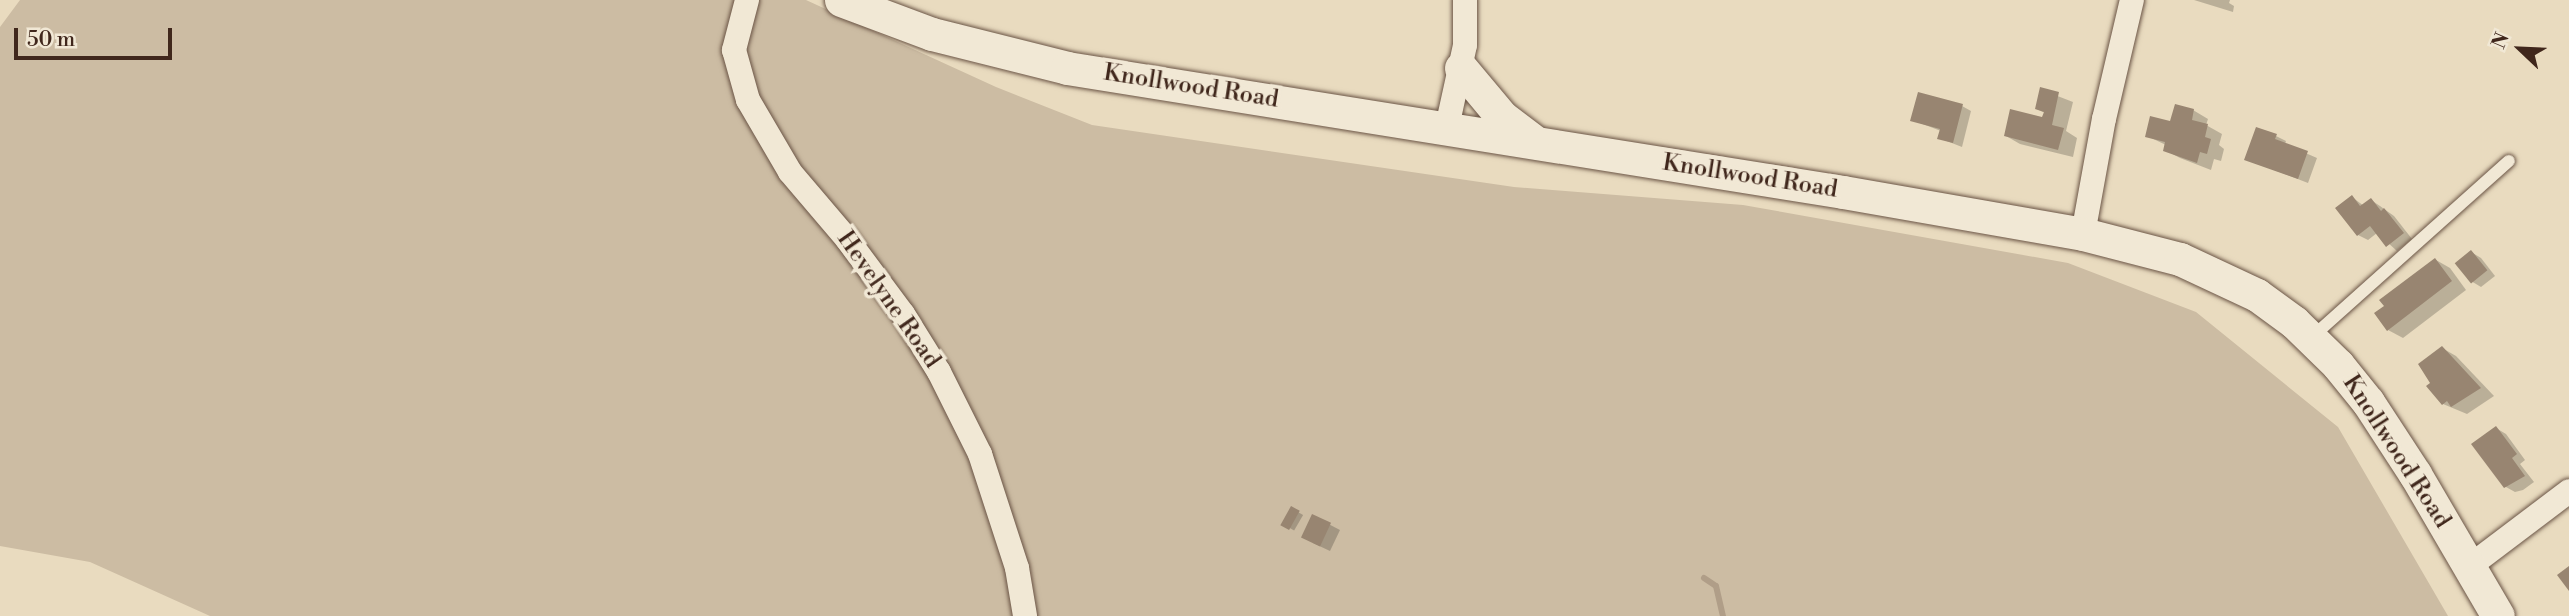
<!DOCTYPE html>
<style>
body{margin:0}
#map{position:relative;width:2569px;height:616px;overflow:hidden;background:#e9dbbf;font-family:"Libre Bodoni",serif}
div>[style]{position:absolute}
.green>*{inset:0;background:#ccbca3}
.shadow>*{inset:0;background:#0003;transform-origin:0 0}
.stream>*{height:6px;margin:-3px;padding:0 3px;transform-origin:3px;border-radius:3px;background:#b09e88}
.building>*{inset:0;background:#988571;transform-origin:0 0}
.roads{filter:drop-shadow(0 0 2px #6a5445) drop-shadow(0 0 2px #6a5445)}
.service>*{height:12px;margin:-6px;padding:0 6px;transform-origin:6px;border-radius:6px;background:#f1e8d5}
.minor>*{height:24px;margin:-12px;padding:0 12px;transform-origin:12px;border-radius:12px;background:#f1e8d5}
.secondary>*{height:33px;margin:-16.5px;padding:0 16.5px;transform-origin:16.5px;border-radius:16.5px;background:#f1e8d5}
span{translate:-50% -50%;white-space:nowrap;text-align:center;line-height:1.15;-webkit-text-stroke:7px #f1e8d5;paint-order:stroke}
.street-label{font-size:24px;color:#40271c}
.north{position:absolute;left:2485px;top:14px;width:70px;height:70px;-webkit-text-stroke:5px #f1e8d5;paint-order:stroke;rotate:293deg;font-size:19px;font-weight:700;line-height:28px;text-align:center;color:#40271c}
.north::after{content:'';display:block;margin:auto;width:24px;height:32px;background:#40271c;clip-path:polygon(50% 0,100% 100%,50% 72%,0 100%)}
.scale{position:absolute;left:14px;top:28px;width:158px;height:32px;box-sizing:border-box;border:4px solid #40271c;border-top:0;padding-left:9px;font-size:21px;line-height:24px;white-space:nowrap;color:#40271c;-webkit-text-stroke:5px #f1e8d5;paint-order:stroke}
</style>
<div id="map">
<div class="green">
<div style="clip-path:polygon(20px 0,806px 0,996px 87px,1092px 125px,1514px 187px,1743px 205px,2068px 263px,2196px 312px,2338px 427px,2448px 616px,210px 616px,90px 562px,0 546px,0 27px)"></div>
</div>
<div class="shadow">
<div style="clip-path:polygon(2194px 0,2230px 0,2229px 3px,2234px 6px,2233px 12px)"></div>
<div style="clip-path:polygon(2042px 90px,2073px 102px,2066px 131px,2077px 138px,2073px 157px,2020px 144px,2006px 136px,2044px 119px,2045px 113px,2037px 109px)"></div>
<div style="clip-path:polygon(1962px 106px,1971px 111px,1962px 147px,1939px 138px,1941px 131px,1912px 120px)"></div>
<div style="clip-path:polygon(2193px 110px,2208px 119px,2206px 125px,2222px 134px,2219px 145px,2224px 149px,2221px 161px,2214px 159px,2211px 170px,2180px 158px,2165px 150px,2166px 145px,2147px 136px)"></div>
<div style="clip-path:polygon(2276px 136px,2286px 141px,2285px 144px,2317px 158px,2308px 183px,2246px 159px)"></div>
<div style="clip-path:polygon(2352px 197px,2364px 206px,2371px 200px,2380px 206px,2394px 216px,2412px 239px,2397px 251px,2377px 233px,2368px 240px,2358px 235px)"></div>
<div style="clip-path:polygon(2471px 252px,2481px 258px,2495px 276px,2481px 287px,2471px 281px)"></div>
<div style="clip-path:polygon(2436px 260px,2450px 268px,2466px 290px,2403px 338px,2388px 330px)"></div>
<div style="clip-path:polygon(2442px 348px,2456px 356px,2494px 396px,2467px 414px,2443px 404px,2433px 383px)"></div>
<div style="clip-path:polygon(2496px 428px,2506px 434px,2525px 460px,2520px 464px,2534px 482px,2523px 490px,2515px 492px,2506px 487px)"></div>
<div style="left:1291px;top:508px;width:14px;height:18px;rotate:30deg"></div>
<div style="clip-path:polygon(1313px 516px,1340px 530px,1330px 551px,1313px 543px)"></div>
</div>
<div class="stream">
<div style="left:1704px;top:578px;width:14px;rotate:34deg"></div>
<div style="left:1716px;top:586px;width:31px;rotate:77deg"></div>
</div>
<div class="building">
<div style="clip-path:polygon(2040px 87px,2059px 92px,2052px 125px,2064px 128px,2058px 150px,2004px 136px,2010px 109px,2042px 117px,2044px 112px,2035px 109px)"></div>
<div style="clip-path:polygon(1918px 92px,1963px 104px,1953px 143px,1937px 139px,1940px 129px,1910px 121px)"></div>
<div style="clip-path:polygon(2175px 104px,2194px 109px,2192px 120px,2208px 124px,2205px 137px,2211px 139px,2207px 154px,2200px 152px,2197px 163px,2163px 151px,2165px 142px,2145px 137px,2150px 116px,2170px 121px)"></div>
<div style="clip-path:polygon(2256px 127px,2277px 134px,2275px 139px,2308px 151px,2298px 179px,2244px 160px)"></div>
<div style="clip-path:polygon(2352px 195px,2360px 206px,2371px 198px,2381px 211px,2384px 208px,2404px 233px,2386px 247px,2370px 226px,2357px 236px,2335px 208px)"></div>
<div style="left:2471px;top:250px;width:26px;height:21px;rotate:51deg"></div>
<div style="clip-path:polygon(2435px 258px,2452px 281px,2387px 331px,2374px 313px,2384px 306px,2379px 300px)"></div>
<div style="clip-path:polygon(2442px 346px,2481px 388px,2451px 407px,2447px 401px,2442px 405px,2426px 386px,2430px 383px,2418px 364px)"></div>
<div style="clip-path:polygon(2496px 426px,2517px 454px,2512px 458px,2525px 476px,2504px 488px,2471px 444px)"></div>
<div style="left:1291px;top:506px;width:10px;height:22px;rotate:29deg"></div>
<div style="left:1312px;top:514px;width:21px;height:26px;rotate:25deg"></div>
<div style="clip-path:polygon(2569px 566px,2569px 591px,2557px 575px)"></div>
</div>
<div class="roads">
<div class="service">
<div style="left:2312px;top:337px;width:264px;rotate:-41.8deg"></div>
</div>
<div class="minor">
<div style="left:747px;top:0;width:52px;rotate:104.6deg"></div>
<div style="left:734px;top:50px;width:52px;rotate:74.4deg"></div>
<div style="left:748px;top:100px;width:83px;rotate:59.7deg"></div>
<div style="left:790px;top:172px;width:88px;rotate:49.6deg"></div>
<div style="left:847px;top:239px;width:94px;rotate:53.3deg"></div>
<div style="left:903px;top:314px;width:68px;rotate:58.2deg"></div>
<div style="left:939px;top:372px;width:92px;rotate:63.4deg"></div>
<div style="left:980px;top:454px;width:120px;rotate:72deg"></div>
<div style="left:1017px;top:568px;width:49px;rotate:80.5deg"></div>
<div style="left:1447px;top:127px;width:84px;rotate:-77.6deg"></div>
<div style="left:1465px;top:45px;width:45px;rotate:-90deg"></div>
<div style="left:2083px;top:234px;width:117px;rotate:-79.7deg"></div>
<div style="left:2104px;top:119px;width:122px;rotate:-76.8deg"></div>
<div style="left:2470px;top:566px;width:124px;rotate:-37.1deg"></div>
</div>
<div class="secondary">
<div style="left:841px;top:0;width:97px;rotate:20.5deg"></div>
<div style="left:932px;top:34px;width:139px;rotate:14.1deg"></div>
<div style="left:1067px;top:68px;width:786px;rotate:9.08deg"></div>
<div style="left:1843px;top:192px;width:244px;rotate:9.9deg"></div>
<div style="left:2083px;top:234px;width:100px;rotate:14.5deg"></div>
<div style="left:2180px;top:259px;width:85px;rotate:25.1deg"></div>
<div style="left:2257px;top:295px;width:46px;rotate:36.1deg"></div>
<div style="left:2294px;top:322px;width:62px;rotate:44.3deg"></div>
<div style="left:2338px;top:365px;width:48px;rotate:51deg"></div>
<div style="left:2368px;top:402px;width:86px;rotate:56.9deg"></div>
<div style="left:2415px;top:474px;width:164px;rotate:59.7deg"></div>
<div style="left:1461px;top:68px;width:64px;rotate:50.1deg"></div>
<div style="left:1502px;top:117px;width:38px;rotate:37deg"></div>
</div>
</div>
<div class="street-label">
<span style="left:1191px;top:87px;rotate:9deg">Knollwood Road</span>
<span style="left:1750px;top:177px;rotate:9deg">Knollwood Road</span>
<span style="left:888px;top:300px;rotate:55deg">Hevelyne Road</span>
<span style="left:2396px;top:452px;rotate:57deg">Knollwood Road</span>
</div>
<div class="north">N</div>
<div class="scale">50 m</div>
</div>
